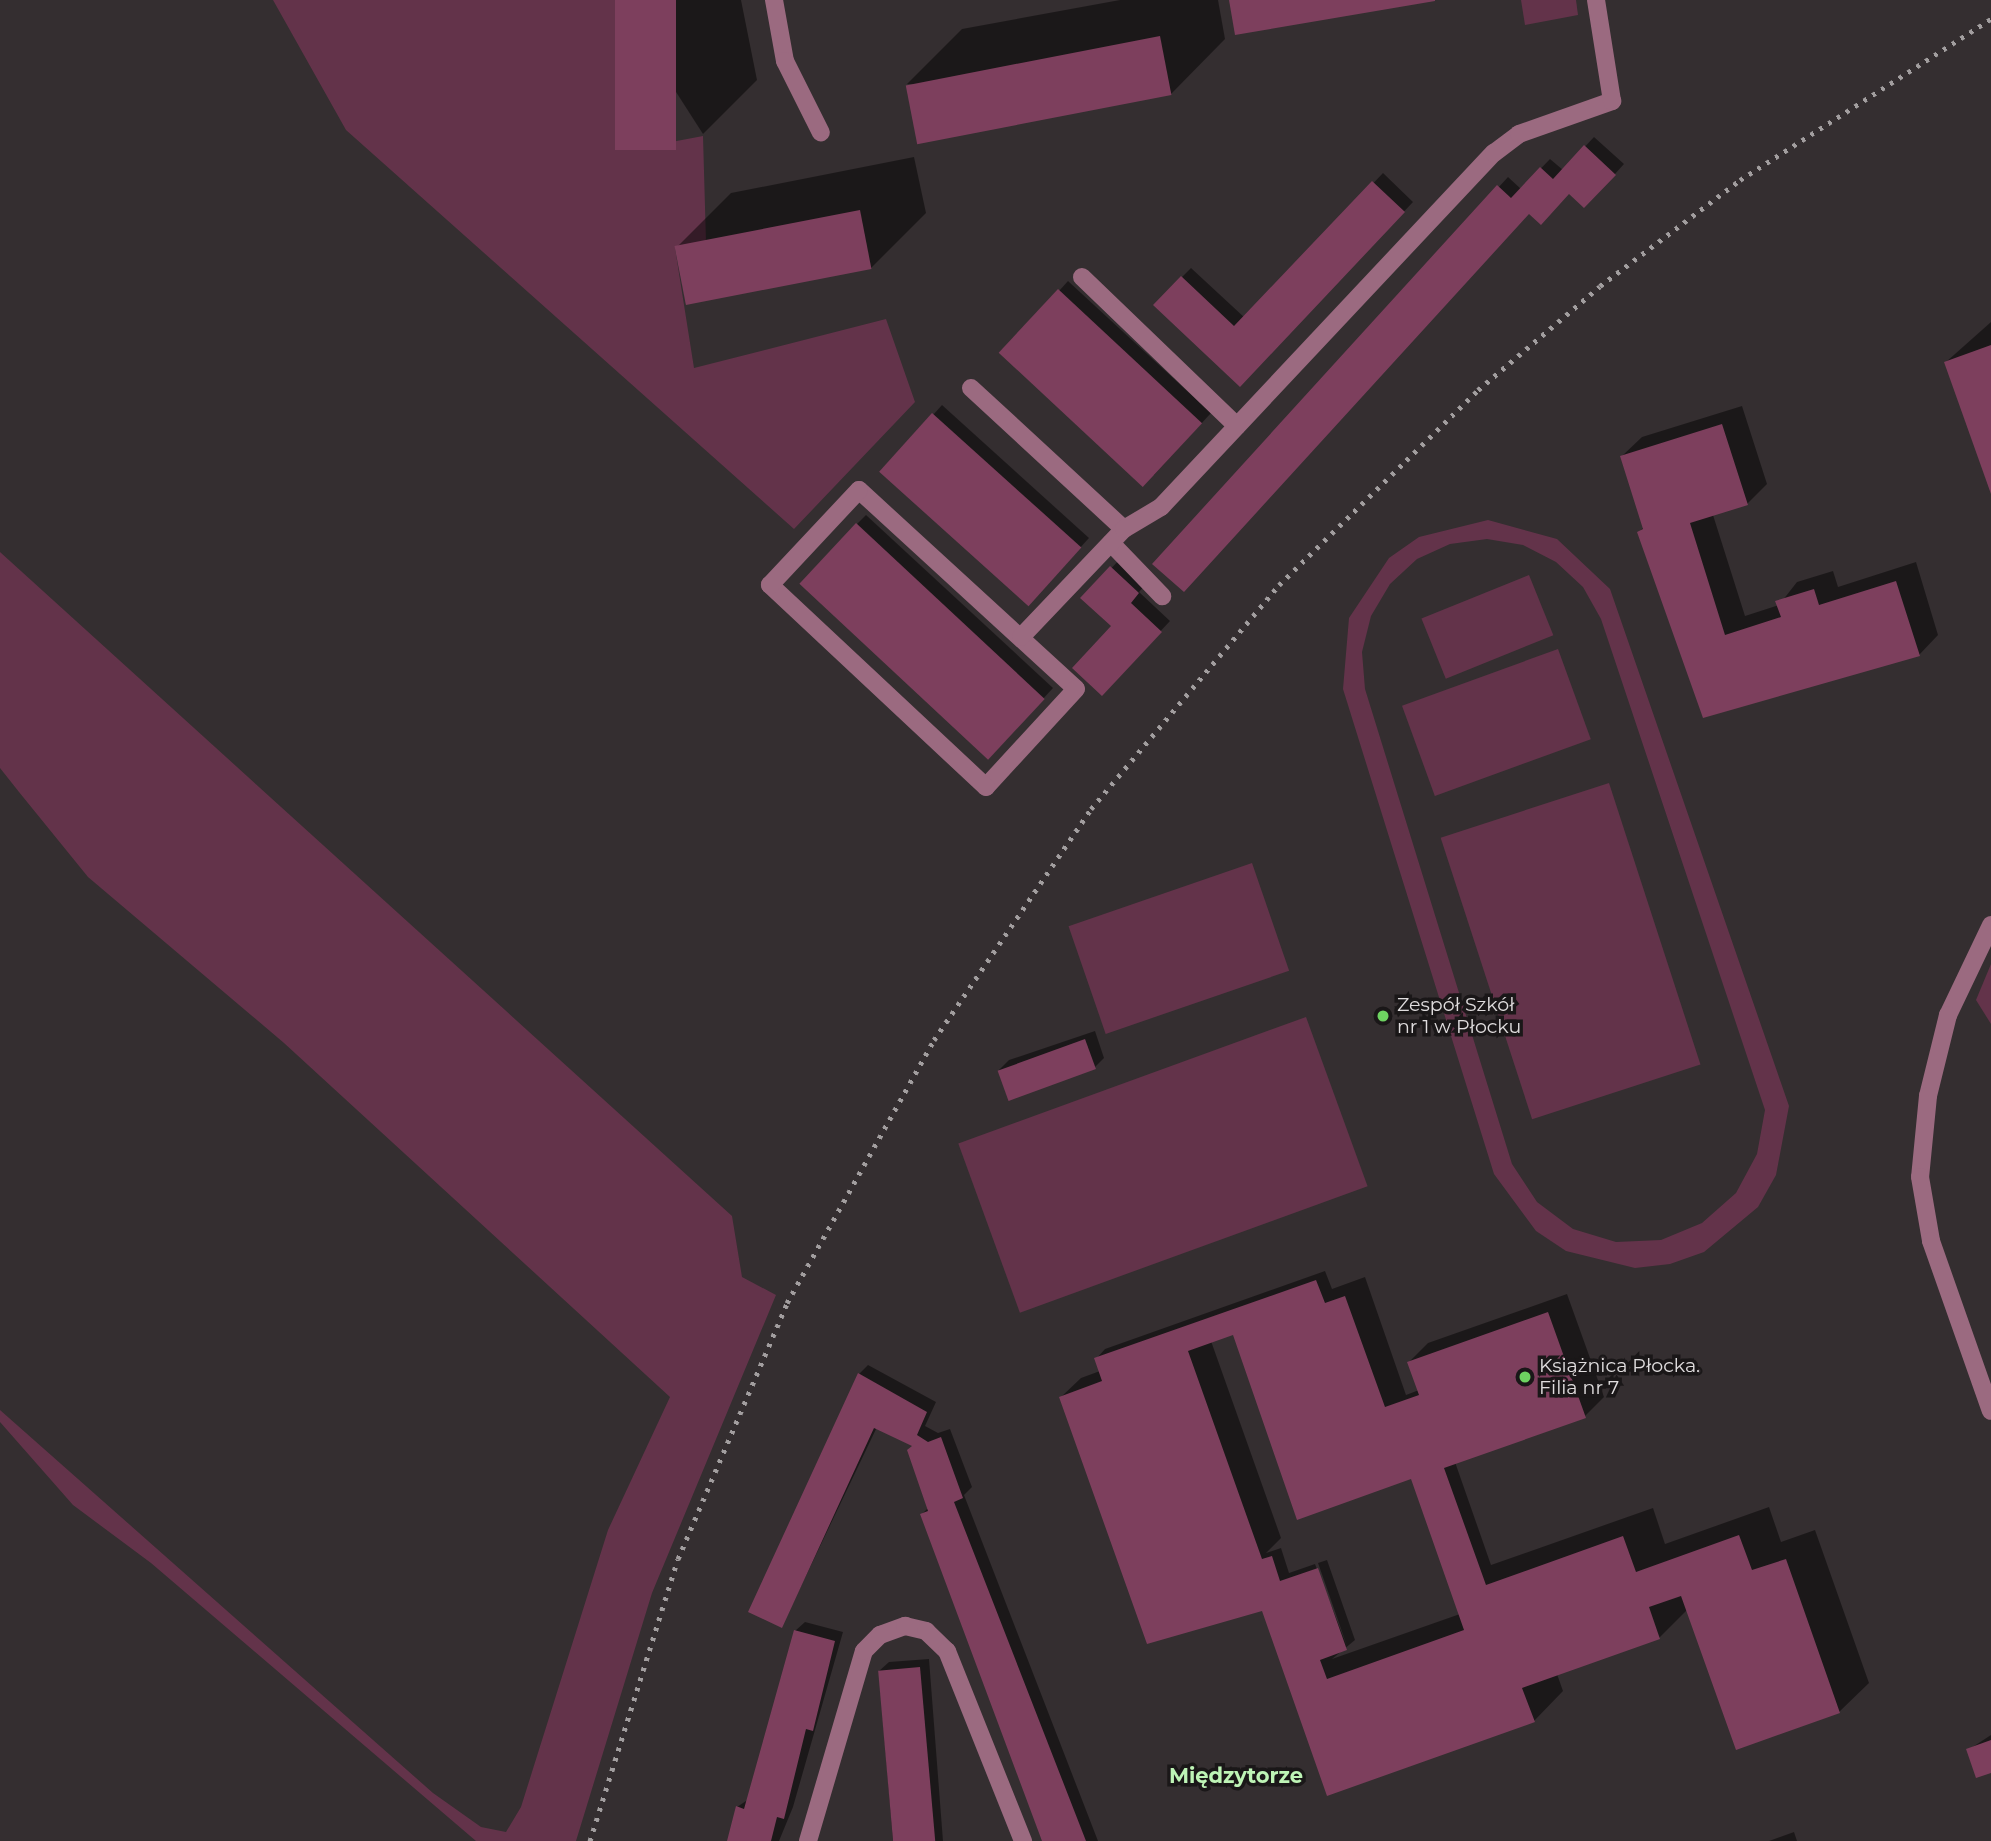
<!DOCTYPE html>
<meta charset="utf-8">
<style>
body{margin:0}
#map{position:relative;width:1991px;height:1841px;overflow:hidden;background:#342e30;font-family:Montserrat,sans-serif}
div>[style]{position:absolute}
.green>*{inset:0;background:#63334a;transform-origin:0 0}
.shadow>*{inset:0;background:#0007}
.building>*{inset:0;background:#7d3f5d;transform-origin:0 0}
.minor>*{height:18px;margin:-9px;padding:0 9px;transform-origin:9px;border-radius:9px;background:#9b6a80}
.rail>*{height:5px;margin-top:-2.5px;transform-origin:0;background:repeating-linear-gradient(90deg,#a29e9f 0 3.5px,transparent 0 10.5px)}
.dots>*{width:19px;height:19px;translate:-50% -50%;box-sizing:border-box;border:4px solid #1a1718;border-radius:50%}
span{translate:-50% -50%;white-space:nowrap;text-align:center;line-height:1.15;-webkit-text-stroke:7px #1a1718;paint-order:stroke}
.poi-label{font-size:19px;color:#e0ddde}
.left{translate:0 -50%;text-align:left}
.neighbourhood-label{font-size:21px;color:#bef4b6;font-weight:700}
</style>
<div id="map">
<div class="green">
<div style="clip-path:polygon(273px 0,615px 0,645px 147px,703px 136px,706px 242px,675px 248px,694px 368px,886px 319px,915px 402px,794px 529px,346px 130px)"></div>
<div style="clip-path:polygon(1521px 0,1576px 0,1578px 15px,1525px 25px)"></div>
<div style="clip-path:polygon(evenodd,1488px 520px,1557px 539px,1610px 589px,1789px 1106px,1776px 1175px,1758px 1207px,1704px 1252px,1670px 1264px,1635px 1268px,1566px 1251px,1536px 1231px,1494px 1174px,1343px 689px,1349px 618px,1389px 558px,1419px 537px,1488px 520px,1487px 539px,1523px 545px,1556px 562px,1583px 587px,1601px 619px,1765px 1110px,1757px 1154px,1736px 1193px,1702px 1223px,1661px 1240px,1616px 1242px,1573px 1229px,1537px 1202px,1512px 1164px,1365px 689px,1362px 652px,1371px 616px,1390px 584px,1417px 559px,1450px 544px,1487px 539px)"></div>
<div style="clip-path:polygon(0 552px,732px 1216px,742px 1277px,776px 1295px,652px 1593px,576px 1841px,476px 1841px,151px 1563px,73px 1505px,0 1422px,0 1410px,433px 1793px,481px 1827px,506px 1832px,521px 1807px,608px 1530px,670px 1397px,284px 1043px,88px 877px,19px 792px,0 768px)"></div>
<div style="left:1529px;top:575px;width:65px;height:116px;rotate:68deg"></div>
<div style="left:1558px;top:649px;width:96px;height:166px;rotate:70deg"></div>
<div style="left:1609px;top:783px;width:296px;height:177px;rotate:72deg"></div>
<div style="left:1252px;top:863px;width:114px;height:194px;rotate:71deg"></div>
<div style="clip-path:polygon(1991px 964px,1991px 1024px,1976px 1000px)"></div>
<div style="left:1306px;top:1017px;width:180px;height:370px;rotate:70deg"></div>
</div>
<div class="shadow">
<div style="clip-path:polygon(617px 0,741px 0,757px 80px,703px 134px)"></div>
<div style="clip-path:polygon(1120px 0,1218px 0,1225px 39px,1171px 94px,907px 84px,962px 29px)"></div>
<div style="clip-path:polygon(1594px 137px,1624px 164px,1594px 197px,1570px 192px,1529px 212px,1155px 563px,1508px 177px,1521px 189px,1550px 159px,1563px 170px)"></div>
<div style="clip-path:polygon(914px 157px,926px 213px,871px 268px,676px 248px,731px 193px)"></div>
<div style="clip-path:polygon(1383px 173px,1413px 202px,1240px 385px,1182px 277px,1191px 268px,1245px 318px)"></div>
<div style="clip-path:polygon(1068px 281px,1211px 413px,1154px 475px,1059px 291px)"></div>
<div style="clip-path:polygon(1991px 322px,1991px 490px,1946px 362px)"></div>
<div style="clip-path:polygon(942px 405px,1089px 538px,1037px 595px,933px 415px)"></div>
<div style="clip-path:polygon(1742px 406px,1767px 484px,1747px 504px,1713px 515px,1745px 616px,1779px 605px,1797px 582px,1833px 571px,1838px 587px,1916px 562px,1938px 635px,1919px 655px,1704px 715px,1639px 532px,1644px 527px,1622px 456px,1642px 437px)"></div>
<div style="clip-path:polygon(866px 515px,1053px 688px,998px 748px,857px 524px)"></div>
<div style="clip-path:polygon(1121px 558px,1147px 583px,1139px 592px,1170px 621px,1111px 684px,1113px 626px,1083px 598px)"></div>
<div style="clip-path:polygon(1095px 1031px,1104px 1058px,1095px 1067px,999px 1070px,1009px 1060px)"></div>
<div style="clip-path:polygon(evenodd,1325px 1271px,1332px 1289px,1365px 1277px,1406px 1395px,1419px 1390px,1409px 1362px,1428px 1343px,1567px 1294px,1604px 1397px,1585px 1416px,1455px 1462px,1491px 1565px,1653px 1508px,1665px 1544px,1769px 1507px,1781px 1542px,1815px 1530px,1869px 1683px,1839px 1712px,1688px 1609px,1659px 1638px,1557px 1674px,1563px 1691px,1534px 1721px,1328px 1794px,1263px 1609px,1061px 1397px,1081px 1378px,1100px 1371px,1096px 1359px,1105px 1349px,1325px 1271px,1239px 1331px,1411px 1476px,1460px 1614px,1332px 1659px,1355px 1640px,1327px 1560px,1318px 1563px,1347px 1646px,1315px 1564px,1289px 1573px,1281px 1548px,1266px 1553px,1281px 1538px,1211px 1341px,1239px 1331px)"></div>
<div style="clip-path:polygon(868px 1365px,936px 1402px,925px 1426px,938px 1433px,950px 1429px,972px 1487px,964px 1495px,1098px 1841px,1044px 1841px,922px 1514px,928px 1508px,914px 1445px,877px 1427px,782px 1626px,859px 1374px)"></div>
<div style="clip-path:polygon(805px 1622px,843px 1632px,793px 1807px,779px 1841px,729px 1841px,737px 1807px,749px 1799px,795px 1631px)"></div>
<div style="clip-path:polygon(929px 1659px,943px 1841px,893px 1841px,879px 1671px,889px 1662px)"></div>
<div style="clip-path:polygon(1991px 1735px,1991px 1771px,1968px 1750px)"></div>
<div style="clip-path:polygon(1794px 1832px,1797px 1841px,1769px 1841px)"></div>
</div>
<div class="building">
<div style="left:615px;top:0;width:61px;height:150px"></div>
<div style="clip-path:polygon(1229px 0,1435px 0,1435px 1px,1235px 35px)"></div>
<div style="left:1160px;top:36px;width:60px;height:259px;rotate:79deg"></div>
<div style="clip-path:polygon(1584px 145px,1616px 175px,1584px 208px,1569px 194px,1541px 225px,1529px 214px,1184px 592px,1152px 564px,1497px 185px,1511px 198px,1540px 167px,1553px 179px)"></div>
<div style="clip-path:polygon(1372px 181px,1405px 212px,1240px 387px,1153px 305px,1181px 276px,1234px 326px)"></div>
<div style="left:860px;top:210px;width:60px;height:189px;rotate:79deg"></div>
<div style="left:1058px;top:289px;width:197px;height:87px;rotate:43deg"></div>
<div style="clip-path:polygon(1991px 345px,1991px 494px,1944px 362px)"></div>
<div style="left:932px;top:413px;width:201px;height:79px;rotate:42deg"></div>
<div style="clip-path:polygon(1722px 424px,1748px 505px,1690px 523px,1725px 635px,1781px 617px,1775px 601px,1814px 589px,1819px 605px,1896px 581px,1920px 656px,1703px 718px,1637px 532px,1643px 529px,1620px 456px)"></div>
<div style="left:856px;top:523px;width:258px;height:83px;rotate:43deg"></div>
<div style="clip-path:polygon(1110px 566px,1139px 593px,1131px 603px,1162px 632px,1102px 696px,1072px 668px,1111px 626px,1080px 598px)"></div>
<div style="left:1085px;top:1039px;width:32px;height:93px;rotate:70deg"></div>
<div style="clip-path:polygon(evenodd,1316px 1280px,1325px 1303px,1345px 1296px,1385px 1407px,1419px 1395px,1407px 1362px,1548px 1312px,1586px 1418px,1444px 1468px,1486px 1585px,1623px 1536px,1636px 1572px,1739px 1535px,1752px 1570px,1786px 1559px,1840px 1713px,1736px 1750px,1681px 1596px,1649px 1607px,1660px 1639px,1522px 1688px,1535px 1722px,1327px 1796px,1262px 1611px,1147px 1644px,1059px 1397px,1102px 1381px,1094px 1358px,1316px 1280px,1233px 1335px,1297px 1520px,1411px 1479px,1464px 1630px,1327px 1679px,1320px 1660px,1347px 1650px,1318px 1568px,1280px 1581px,1272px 1556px,1262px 1559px,1188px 1351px,1233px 1335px)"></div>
<div style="clip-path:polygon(858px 1373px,927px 1412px,917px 1435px,928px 1442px,941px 1437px,963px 1498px,954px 1502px,1086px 1841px,1042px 1841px,920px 1514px,928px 1511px,907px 1450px,912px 1446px,874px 1428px,782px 1628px,748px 1612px)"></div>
<div style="clip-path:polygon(794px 1630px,835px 1641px,813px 1731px,806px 1729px,784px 1819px,777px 1817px,771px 1841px,727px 1841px,736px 1806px,744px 1809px)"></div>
<div style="left:920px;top:1667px;width:175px;height:42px;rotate:85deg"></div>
<div style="clip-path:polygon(1991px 1740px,1991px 1773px,1976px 1778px,1966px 1749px)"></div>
</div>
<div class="minor">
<div style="left:774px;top:0;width:62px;rotate:79.8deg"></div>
<div style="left:785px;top:61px;width:80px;rotate:63.4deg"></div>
<div style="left:1082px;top:277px;width:215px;rotate:43.9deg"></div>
<div style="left:971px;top:388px;width:208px;rotate:42.7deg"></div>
<div style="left:859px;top:490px;width:294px;rotate:42.5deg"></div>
<div style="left:1076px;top:689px;width:133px;rotate:132.6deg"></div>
<div style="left:986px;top:787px;width:296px;rotate:-136.9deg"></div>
<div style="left:770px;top:585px;width:130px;rotate:-46.9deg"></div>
<div style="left:1111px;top:543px;width:74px;rotate:46.1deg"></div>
<div style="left:1021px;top:637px;width:149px;rotate:-46.4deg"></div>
<div style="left:1124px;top:529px;width:43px;rotate:-30.7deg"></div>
<div style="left:1161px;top:507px;width:486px;rotate:-46.8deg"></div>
<div style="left:1494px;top:153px;width:31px;rotate:-37deg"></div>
<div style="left:1519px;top:134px;width:99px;rotate:-19.5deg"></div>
<div style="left:1612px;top:101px;width:102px;rotate:-99deg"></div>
<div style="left:1991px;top:925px;width:100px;rotate:115.5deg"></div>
<div style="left:1948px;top:1015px;width:83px;rotate:103.9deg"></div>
<div style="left:1928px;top:1096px;width:81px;rotate:95.6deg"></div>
<div style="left:1920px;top:1177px;width:65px;rotate:80.2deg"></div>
<div style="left:1931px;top:1241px;width:180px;rotate:70.6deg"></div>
<div style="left:808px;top:1841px;width:198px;rotate:-73.6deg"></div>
<div style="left:864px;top:1651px;width:23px;rotate:-45deg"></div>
<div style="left:880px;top:1635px;width:27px;rotate:-20deg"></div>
<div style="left:905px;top:1626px;width:22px;rotate:13deg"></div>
<div style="left:926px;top:1631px;width:29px;rotate:44deg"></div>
<div style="left:947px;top:1651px;width:205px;rotate:68.2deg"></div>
</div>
<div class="rail">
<div style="left:590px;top:1841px;width:295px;rotate:-72.7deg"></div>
<div style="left:678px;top:1559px;width:278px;rotate:-66.9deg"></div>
<div style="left:787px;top:1303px;width:301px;rotate:-60.8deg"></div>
<div style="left:934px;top:1040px;width:279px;rotate:-55.8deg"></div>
<div style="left:1091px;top:809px;width:292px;rotate:-50deg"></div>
<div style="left:1279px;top:585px;width:279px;rotate:-44.4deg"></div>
<div style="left:1478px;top:390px;width:160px;rotate:-40.4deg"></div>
<div style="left:1600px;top:286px;width:176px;rotate:-37.1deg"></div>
<div style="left:1740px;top:180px;width:298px;rotate:-32.7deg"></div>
</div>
<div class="dots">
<div style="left:1383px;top:1016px;background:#6ed361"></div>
<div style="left:1525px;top:1377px;background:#6ed361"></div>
</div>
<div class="poi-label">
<span class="left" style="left:1397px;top:1016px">Zespół Szkół<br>nr 1 w Płocku</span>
<span class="left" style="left:1539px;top:1377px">Książnica Płocka.<br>Filia nr 7</span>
</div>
<div class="neighbourhood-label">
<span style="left:1236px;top:1776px">Międzytorze</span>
</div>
</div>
